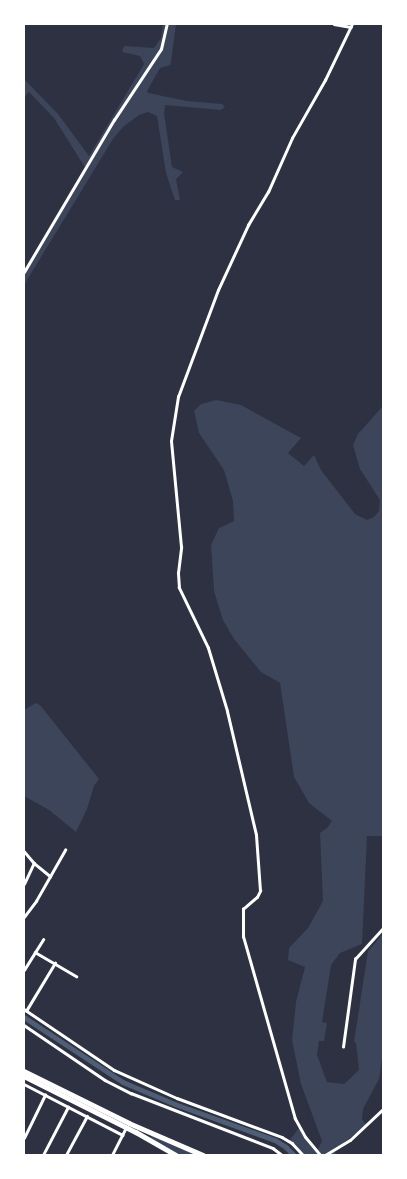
<!DOCTYPE html>
<style>
body{margin:0}
#map{position:relative;width:407px;height:1179px;overflow:hidden;background:#2d3142;font-family:Karla,sans-serif}
div>[style]{position:absolute}
.green>*{inset:0;background:#3c4559}
.canal>*{height:4.5px;margin:-2.25px;padding:0 2.25px;transform-origin:2.25px;border-radius:2.25px;background:#4f5d75}
.minor>*{height:2.5px;margin:-1.25px;padding:0 1.25px;transform-origin:1.25px;border-radius:1.25px;background:#fff}
.tertiary>*{height:3px;margin:-1.5px;padding:0 1.5px;transform-origin:1.5px;border-radius:1.5px;background:#fff}
.trunk>*{height:4.5px;margin:-2.25px;padding:0 2.25px;transform-origin:2.25px;border-radius:2.25px;background:#fff}
span{translate:-50% -50%;white-space:nowrap;text-align:center;line-height:1.15;-webkit-text-stroke:5px #fff;paint-order:stroke}
.frame{position:absolute;inset:0;border:25px solid #fff;pointer-events:none}
</style>
<div id="map">
<div class="green">
<div style="clip-path:polygon(163px 24px,176px 24px,171px 62px,170px 65px,160px 68px,147px 91px,148px 93px,187px 101px,222px 104px,225px 107px,221px 110px,165px 105px,164px 113px,172px 167px,183px 172px,176px 179px,180px 200px,175px 200px,166px 173px,157px 116px,148px 112px,139px 115px,123px 127px,113px 139px,24px 285px,24px 272px,86px 169px,54px 118px,29px 92px,24px 98px,24px 79px,58px 114px,89px 156px,144px 64px,140px 56px,122px 52px,124px 46px,154px 48px,161px 38px)"></div>
<div style="clip-path:polygon(216px 400px,241px 405px,301px 438px,288px 453px,304px 466px,314px 455px,321px 470px,355px 514px,367px 520px,374px 517px,379px 511px,380px 500px,360px 469px,353px 445px,358px 434px,383px 406px,383px 836px,367px 836px,362px 944px,340px 953px,331px 965px,322px 1022px,327px 1023px,324px 1041px,319px 1041px,317px 1055px,327px 1082px,344px 1084px,359px 1070px,356px 1043px,354px 1042px,368px 951px,383px 934px,383px 1052px,379px 1079px,363px 1109px,362px 1119px,366px 1125px,334px 1151px,337px 1155px,303px 1155px,289px 1141px,299px 1128px,317px 1151px,322px 1141px,301px 1084px,292px 1040px,296px 1002px,305px 967px,288px 960px,289px 948px,308px 928px,323px 901px,320px 833px,327px 828px,332px 821px,309px 803px,294px 777px,280px 683px,261px 672px,234px 639px,223px 620px,214px 591px,211px 545px,219px 528px,234px 521px,233px 501px,224px 470px,199px 433px,194px 411px,201px 404px)"></div>
<div style="clip-path:polygon(36px 703px,40px 705px,99px 779px,94px 786px,87px 809px,76px 832px,49px 810px,24px 796px,24px 710px)"></div>
<div style="clip-path:polygon(153px 1133px,203px 1155px,173px 1155px,150px 1139px)"></div>
</div>
<div class="canal">
<div style="left:24px;top:1017px;width:118px;rotate:33.3deg"></div>
<div style="left:123px;top:1082px;width:56px;rotate:22.9deg"></div>
<div style="left:175px;top:1104px;width:106px;rotate:19.8deg"></div>
<div style="left:275px;top:1140px;width:13px;rotate:32deg"></div>
<div style="left:286px;top:1147px;width:11px;rotate:45deg"></div>
</div>
<div class="minor">
<div style="left:334px;top:24px;width:17px;rotate:10deg"></div>
<div style="left:24px;top:272px;width:177px;rotate:-59.4deg"></div>
<div style="left:114px;top:120px;width:85px;rotate:-56.5deg"></div>
<div style="left:161px;top:49px;width:26px;rotate:-77deg"></div>
<div style="left:24px;top:851px;width:16px;rotate:50deg"></div>
<div style="left:34px;top:863px;width:21px;rotate:39deg"></div>
<div style="left:24px;top:884px;width:23px;rotate:-65deg"></div>
<div style="left:24px;top:917px;width:20px;rotate:-53deg"></div>
<div style="left:36px;top:901px;width:59px;rotate:-60.4deg"></div>
<div style="left:35px;top:952px;width:48px;rotate:30.3deg"></div>
<div style="left:24px;top:970px;width:36px;rotate:-58deg"></div>
<div style="left:24px;top:1009px;width:109px;rotate:34.1deg"></div>
<div style="left:114px;top:1070px;width:69px;rotate:24deg"></div>
<div style="left:177px;top:1098px;width:112px;rotate:20.4deg"></div>
<div style="left:282px;top:1137px;width:12px;rotate:31deg"></div>
<div style="left:292px;top:1143px;width:16px;rotate:47deg"></div>
<div style="left:26px;top:1011px;width:56px;rotate:-58.9deg"></div>
<div style="left:24px;top:1025px;width:98px;rotate:34.2deg"></div>
<div style="left:105px;top:1080px;width:29px;rotate:27deg"></div>
<div style="left:131px;top:1093px;width:152px;rotate:21.2deg"></div>
<div style="left:273px;top:1148px;width:11px;rotate:38deg"></div>
<div style="left:343px;top:1047px;width:89px;rotate:-82.2deg"></div>
<div style="left:355px;top:959px;width:42px;rotate:-47.9deg"></div>
<div style="left:24px;top:1084px;width:111px;rotate:27.3deg"></div>
<div style="left:24px;top:1138px;width:48px;rotate:-64deg"></div>
<div style="left:43px;top:1155px;width:54px;rotate:-62.5deg"></div>
<div style="left:66px;top:1155px;width:44px;rotate:-61.7deg"></div>
<div style="left:112px;top:1155px;width:30px;rotate:-63deg"></div>
<div style="left:320px;top:1155px;width:23px;rotate:-130deg"></div>
<div style="left:305px;top:1137px;width:21px;rotate:-119deg"></div>
<div style="left:295px;top:1119px;width:189px;rotate:-105.9deg"></div>
<div style="left:243px;top:937px;width:28px;rotate:-90deg"></div>
<div style="left:243px;top:909px;width:18px;rotate:-41deg"></div>
<div style="left:257px;top:897px;width:7px;rotate:-63deg"></div>
<div style="left:260px;top:891px;width:56px;rotate:-94.1deg"></div>
<div style="left:256px;top:835px;width:127px;rotate:-103.2deg"></div>
<div style="left:227px;top:711px;width:66px;rotate:-106.8deg"></div>
<div style="left:208px;top:648px;width:67px;rotate:-115.8deg"></div>
<div style="left:179px;top:588px;width:15px;rotate:-94deg"></div>
<div style="left:178px;top:573px;width:26px;rotate:-83deg"></div>
<div style="left:181px;top:547px;width:106px;rotate:-95.4deg"></div>
<div style="left:171px;top:441px;width:45px;rotate:-81deg"></div>
<div style="left:178px;top:397px;width:114px;rotate:-69.5deg"></div>
<div style="left:218px;top:290px;width:72px;rotate:-65.2deg"></div>
<div style="left:248px;top:225px;width:39px;rotate:-59deg"></div>
<div style="left:268px;top:192px;width:59px;rotate:-66deg"></div>
<div style="left:292px;top:138px;width:67px;rotate:-60.4deg"></div>
<div style="left:325px;top:80px;width:62px;rotate:-64.3deg"></div>
</div>
<div class="tertiary">
<div style="left:325px;top:1155px;width:29px;rotate:-31deg"></div>
<div style="left:350px;top:1140px;width:45px;rotate:-43.2deg"></div>
</div>
<div class="trunk">
<div style="left:24px;top:1071px;width:117px;rotate:26.3deg"></div>
<div style="left:129px;top:1123px;width:81px;rotate:23.4deg"></div>
<div style="left:24px;top:1076px;width:125px;rotate:26.6deg"></div>
<div style="left:136px;top:1132px;width:46px;rotate:29.9deg"></div>
</div>
<div class="frame"></div>
</div>
